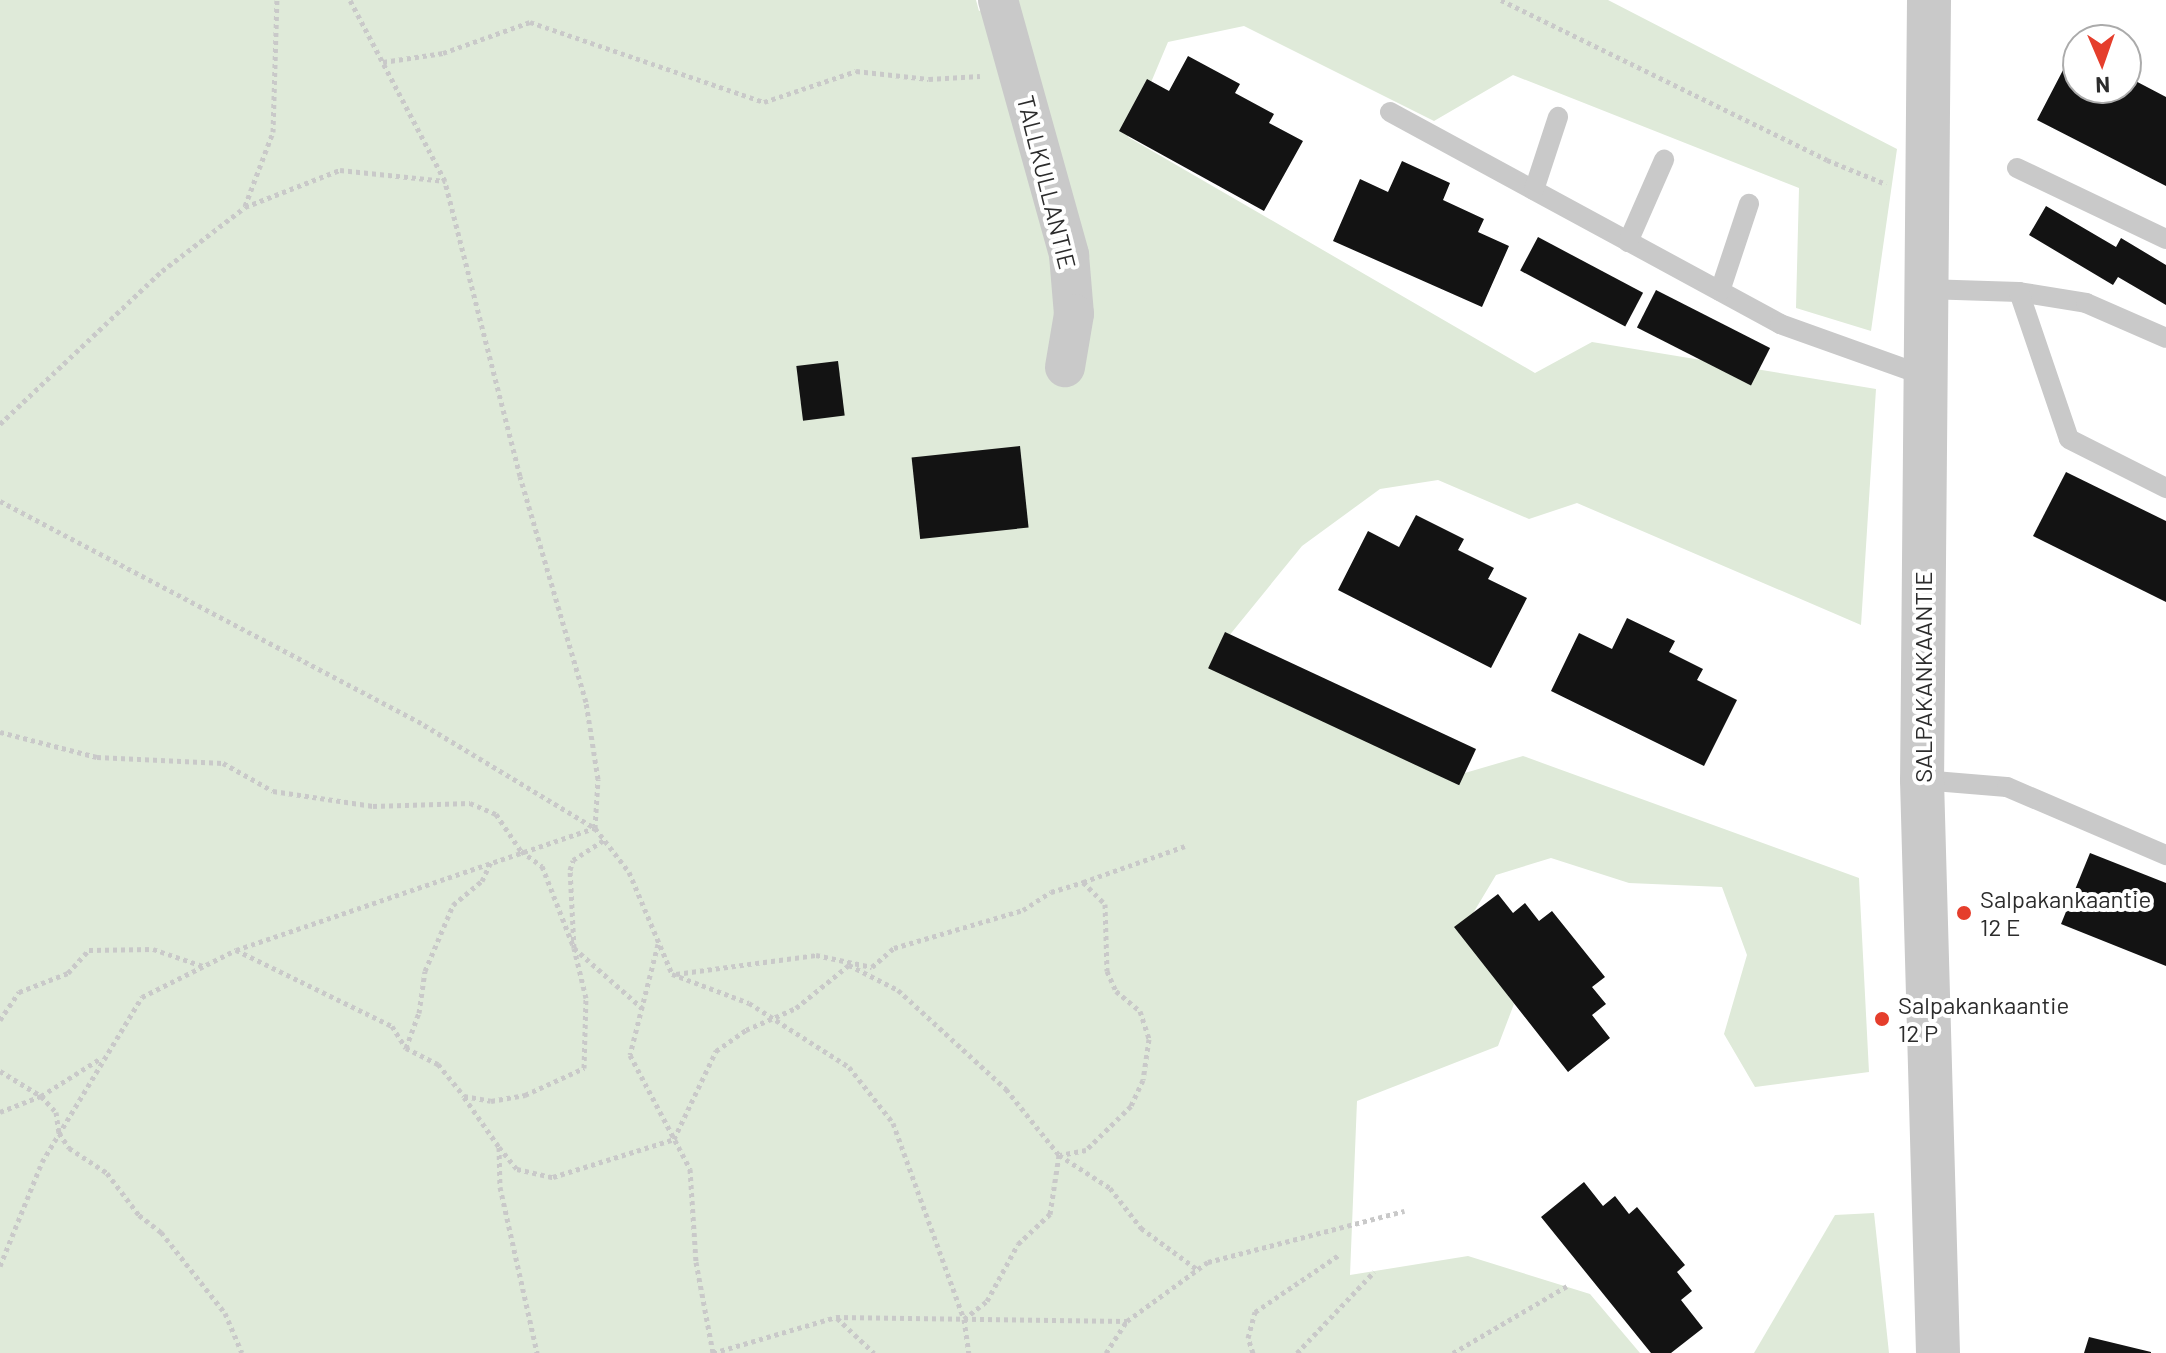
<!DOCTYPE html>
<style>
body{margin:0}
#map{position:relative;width:2166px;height:1353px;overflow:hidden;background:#fff;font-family:Barlow,sans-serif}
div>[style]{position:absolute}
.green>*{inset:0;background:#dfead9}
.building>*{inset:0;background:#131313;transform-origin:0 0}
.path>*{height:5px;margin-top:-2.5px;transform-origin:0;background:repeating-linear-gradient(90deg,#c9c9c9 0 4px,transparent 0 8px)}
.service>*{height:20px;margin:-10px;padding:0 10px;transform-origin:10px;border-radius:10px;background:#c9c9c9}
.minor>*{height:40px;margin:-20px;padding:0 20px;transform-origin:20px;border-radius:20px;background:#c9c9c9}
.tertiary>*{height:44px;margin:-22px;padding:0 22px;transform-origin:22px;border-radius:22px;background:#c9c9c9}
.dots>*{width:22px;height:22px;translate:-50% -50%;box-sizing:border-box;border:4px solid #fff;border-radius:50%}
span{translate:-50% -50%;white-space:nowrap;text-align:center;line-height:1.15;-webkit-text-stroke:8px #fff;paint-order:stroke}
.street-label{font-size:24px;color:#2c2c2c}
.poi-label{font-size:24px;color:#2c2c2c}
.left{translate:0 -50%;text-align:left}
.north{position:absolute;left:2062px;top:24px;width:80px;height:80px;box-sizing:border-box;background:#fff;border:2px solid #ababab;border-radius:50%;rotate:178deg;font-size:22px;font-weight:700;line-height:32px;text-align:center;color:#2c2c2c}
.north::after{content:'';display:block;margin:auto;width:28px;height:36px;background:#e53e2c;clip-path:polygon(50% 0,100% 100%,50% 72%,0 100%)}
</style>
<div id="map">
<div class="green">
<div style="clip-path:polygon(0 0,976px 0,979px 11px,1001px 0,1608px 0,1897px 149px,1871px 331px,1796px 308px,1799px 188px,1513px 75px,1434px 121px,1244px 26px,1168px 42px,1128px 137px,1535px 373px,1592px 342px,1876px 389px,1861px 625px,1577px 503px,1529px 519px,1438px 480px,1380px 489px,1302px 546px,1215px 653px,1458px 775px,1523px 756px,1859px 878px,1869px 1072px,1755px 1087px,1724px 1034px,1747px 955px,1722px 887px,1629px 883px,1551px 858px,1496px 875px,1463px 930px,1514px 1004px,1498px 1046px,1357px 1101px,1350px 1275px,1468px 1256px,1590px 1294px,1640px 1353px,0 1353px)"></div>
<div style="clip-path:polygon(1874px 1213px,1889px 1353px,1754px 1353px,1835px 1215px)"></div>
</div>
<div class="building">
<div style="clip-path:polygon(2074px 49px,2078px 88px,2126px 88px,2126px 76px,2166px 97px,2166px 186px,2037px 120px)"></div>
<div style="clip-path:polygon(1188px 56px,1240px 84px,1235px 93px,1274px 114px,1269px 123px,1303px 141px,1264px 211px,1119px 131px,1147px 79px,1169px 91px)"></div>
<div style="clip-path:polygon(1402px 161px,1450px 183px,1443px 200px,1484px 219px,1478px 232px,1509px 246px,1482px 307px,1333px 241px,1360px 179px,1388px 192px)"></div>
<div style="clip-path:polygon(2046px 206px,2116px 247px,2121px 238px,2166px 265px,2166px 305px,2118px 277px,2113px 285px,2029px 235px)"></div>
<div style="left:1538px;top:237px;width:119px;height:38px;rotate:28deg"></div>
<div style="left:1656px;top:290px;width:128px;height:42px;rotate:27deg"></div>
<div style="left:838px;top:361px;width:55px;height:42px;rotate:83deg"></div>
<div style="left:1020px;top:446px;width:82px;height:109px;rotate:84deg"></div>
<div style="clip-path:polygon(2066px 472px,2166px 521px,2166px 602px,2033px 536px)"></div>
<div style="clip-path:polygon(1416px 515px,1464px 539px,1458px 550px,1494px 568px,1488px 579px,1527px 598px,1491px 668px,1338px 590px,1368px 531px,1399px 547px)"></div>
<div style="clip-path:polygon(1627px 618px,1675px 641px,1669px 652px,1703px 669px,1697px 680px,1737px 700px,1704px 766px,1551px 691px,1579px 633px,1612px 649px)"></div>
<div style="left:1225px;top:632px;width:277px;height:40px;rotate:25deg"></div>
<div style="clip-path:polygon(2090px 853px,2166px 883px,2166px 966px,2061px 924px)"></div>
<div style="clip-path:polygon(1498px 894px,1513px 913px,1525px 903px,1539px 921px,1552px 911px,1605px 977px,1592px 987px,1606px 1004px,1592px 1015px,1610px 1038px,1568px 1072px,1454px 927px)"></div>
<div style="clip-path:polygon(1584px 1182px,1603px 1206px,1615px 1196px,1629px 1214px,1637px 1207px,1685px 1265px,1677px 1272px,1692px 1291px,1681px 1300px,1703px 1328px,1671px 1353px,1651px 1353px,1541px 1217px)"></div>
<div style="clip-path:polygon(2089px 1337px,2151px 1352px,2151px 1353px,2084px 1353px)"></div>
</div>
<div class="path">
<div style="left:1501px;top:0;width:363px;rotate:26.1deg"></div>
<div style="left:1827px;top:160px;width:64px;rotate:22.1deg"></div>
<div style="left:383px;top:62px;width:61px;rotate:-8.5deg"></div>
<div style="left:443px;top:53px;width:92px;rotate:-19.6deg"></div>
<div style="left:530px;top:22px;width:247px;rotate:18.9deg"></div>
<div style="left:764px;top:102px;width:97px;rotate:-18.6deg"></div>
<div style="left:856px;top:71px;width:73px;rotate:6.3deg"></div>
<div style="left:929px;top:79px;width:51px;rotate:-3.4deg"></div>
<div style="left:245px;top:206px;width:79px;rotate:-69.3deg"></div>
<div style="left:273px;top:132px;width:132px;rotate:-88.3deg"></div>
<div style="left:0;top:424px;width:223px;rotate:-43.4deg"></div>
<div style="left:162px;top:271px;width:105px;rotate:-37.6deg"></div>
<div style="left:245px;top:207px;width:102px;rotate:-21.3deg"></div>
<div style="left:340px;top:170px;width:106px;rotate:6deg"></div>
<div style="left:0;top:501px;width:480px;rotate:27.8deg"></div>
<div style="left:424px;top:725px;width:200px;rotate:31.1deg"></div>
<div style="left:595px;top:828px;width:49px;rotate:-86.5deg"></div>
<div style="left:598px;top:779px;width:78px;rotate:-98.9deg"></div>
<div style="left:586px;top:702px;width:235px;rotate:-106.3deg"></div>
<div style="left:520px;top:476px;width:304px;rotate:-104.3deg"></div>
<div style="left:445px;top:181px;width:204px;rotate:-117.7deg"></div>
<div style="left:0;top:732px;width:100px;rotate:14.5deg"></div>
<div style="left:97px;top:757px;width:126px;rotate:2.7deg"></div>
<div style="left:223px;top:763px;width:57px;rotate:29.2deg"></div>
<div style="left:273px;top:791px;width:101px;rotate:8.5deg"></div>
<div style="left:373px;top:806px;width:97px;rotate:-1.8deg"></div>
<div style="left:470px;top:803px;width:28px;rotate:23deg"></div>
<div style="left:496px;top:814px;width:45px;rotate:56deg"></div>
<div style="left:521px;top:851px;width:26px;rotate:36deg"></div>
<div style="left:542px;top:866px;width:88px;rotate:68.7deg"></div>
<div style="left:574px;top:948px;width:91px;rotate:41.4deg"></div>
<div style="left:1083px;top:882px;width:108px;rotate:-19.4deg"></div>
<div style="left:658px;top:944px;width:114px;rotate:104.2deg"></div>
<div style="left:630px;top:1055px;width:129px;rotate:62.2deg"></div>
<div style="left:690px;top:1169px;width:93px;rotate:86.3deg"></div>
<div style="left:696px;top:1262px;width:93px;rotate:79.4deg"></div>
<div style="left:236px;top:950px;width:174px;rotate:26deg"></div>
<div style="left:392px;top:1026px;width:26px;rotate:58deg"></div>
<div style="left:406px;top:1048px;width:36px;rotate:27deg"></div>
<div style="left:438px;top:1064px;width:41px;rotate:50.9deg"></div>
<div style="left:464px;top:1096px;width:27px;rotate:10deg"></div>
<div style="left:491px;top:1101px;width:35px;rotate:-10deg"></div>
<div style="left:525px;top:1095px;width:65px;rotate:-24.6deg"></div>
<div style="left:584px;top:1068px;width:70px;rotate:-88.4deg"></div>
<div style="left:586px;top:998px;width:51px;rotate:-103.5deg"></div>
<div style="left:574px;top:948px;width:78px;rotate:-92.9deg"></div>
<div style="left:570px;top:870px;width:10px;rotate:-73deg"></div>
<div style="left:573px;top:860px;width:38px;rotate:-33deg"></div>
<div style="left:676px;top:974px;width:141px;rotate:-7.7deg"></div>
<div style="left:816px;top:955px;width:57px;rotate:12.1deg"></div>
<div style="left:872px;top:967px;width:29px;rotate:-41deg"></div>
<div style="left:894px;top:948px;width:134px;rotate:-16.4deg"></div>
<div style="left:1023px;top:910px;width:33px;rotate:-33deg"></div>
<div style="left:1051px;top:892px;width:34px;rotate:-17deg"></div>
<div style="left:1083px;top:882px;width:31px;rotate:45deg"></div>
<div style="left:1105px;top:904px;width:67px;rotate:88.3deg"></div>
<div style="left:1107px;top:971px;width:22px;rotate:66deg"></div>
<div style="left:1116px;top:991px;width:31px;rotate:40deg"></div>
<div style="left:1140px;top:1011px;width:29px;rotate:72deg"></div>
<div style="left:1149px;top:1039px;width:41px;rotate:98.3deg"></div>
<div style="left:1143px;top:1080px;width:29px;rotate:115deg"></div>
<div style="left:1131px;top:1106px;width:63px;rotate:135.6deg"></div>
<div style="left:1086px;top:1150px;width:26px;rotate:169deg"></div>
<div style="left:0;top:1020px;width:34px;rotate:-56deg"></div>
<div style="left:19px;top:992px;width:53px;rotate:-21.2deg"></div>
<div style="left:68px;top:973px;width:31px;rotate:-48deg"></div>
<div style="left:89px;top:950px;width:64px;rotate:-0.9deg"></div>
<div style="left:153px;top:949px;width:53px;rotate:18.8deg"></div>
<div style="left:406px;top:1048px;width:37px;rotate:-70deg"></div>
<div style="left:419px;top:1013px;width:42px;rotate:-81.9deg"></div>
<div style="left:425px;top:971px;width:72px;rotate:-67deg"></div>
<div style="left:453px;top:905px;width:38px;rotate:-40deg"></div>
<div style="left:482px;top:881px;width:21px;rotate:-65deg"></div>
<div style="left:0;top:1071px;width:48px;rotate:31.4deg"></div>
<div style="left:41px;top:1096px;width:22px;rotate:47deg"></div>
<div style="left:56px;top:1112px;width:21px;rotate:82deg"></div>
<div style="left:59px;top:1133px;width:18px;rotate:56deg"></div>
<div style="left:69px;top:1148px;width:45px;rotate:33.3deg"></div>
<div style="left:107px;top:1173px;width:53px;rotate:52.7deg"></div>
<div style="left:139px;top:1215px;width:28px;rotate:38deg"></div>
<div style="left:161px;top:1232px;width:103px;rotate:51.7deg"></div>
<div style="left:225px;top:1313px;width:43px;rotate:67deg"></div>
<div style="left:464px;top:1097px;width:61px;rotate:55deg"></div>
<div style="left:499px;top:1147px;width:40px;rotate:88.6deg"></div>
<div style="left:500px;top:1187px;width:170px;rotate:77.4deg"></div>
<div style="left:0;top:1112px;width:44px;rotate:-21.3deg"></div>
<div style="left:41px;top:1096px;width:71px;rotate:-32.3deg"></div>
<div style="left:499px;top:1147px;width:28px;rotate:51deg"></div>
<div style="left:517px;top:1169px;width:37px;rotate:13deg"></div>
<div style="left:553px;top:1177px;width:127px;rotate:-17.4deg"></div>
<div style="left:674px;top:1139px;width:98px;rotate:-64.5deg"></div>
<div style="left:716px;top:1051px;width:37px;rotate:-35deg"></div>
<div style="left:746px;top:1030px;width:55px;rotate:-23.7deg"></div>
<div style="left:796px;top:1008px;width:68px;rotate:-39.1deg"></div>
<div style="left:849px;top:965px;width:55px;rotate:27deg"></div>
<div style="left:898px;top:990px;width:147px;rotate:42.5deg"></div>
<div style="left:1006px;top:1089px;width:85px;rotate:51.2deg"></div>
<div style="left:1059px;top:1155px;width:61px;rotate:32.9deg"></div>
<div style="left:1110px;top:1188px;width:51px;rotate:52.2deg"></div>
<div style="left:1141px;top:1228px;width:71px;rotate:36.4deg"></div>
<div style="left:0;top:1266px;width:112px;rotate:-68deg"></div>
<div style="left:42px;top:1162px;width:193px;rotate:-58.8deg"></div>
<div style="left:142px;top:997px;width:105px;rotate:-26.6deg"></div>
<div style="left:236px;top:950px;width:379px;rotate:-18.8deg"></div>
<div style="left:595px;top:828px;width:56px;rotate:52.3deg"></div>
<div style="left:629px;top:872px;width:111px;rotate:67.1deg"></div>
<div style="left:672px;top:974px;width:82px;rotate:20.6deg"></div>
<div style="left:749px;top:1003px;width:119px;rotate:32.6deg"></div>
<div style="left:849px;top:1067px;width:71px;rotate:51.8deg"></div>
<div style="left:893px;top:1123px;width:208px;rotate:70.1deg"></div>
<div style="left:964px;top:1319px;width:34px;rotate:82deg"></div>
<div style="left:837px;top:1318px;width:51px;rotate:43.4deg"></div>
<div style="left:964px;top:1319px;width:29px;rotate:-38deg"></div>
<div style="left:987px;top:1301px;width:65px;rotate:-61.5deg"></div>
<div style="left:1018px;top:1244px;width:44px;rotate:-43.2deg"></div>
<div style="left:1050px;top:1214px;width:60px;rotate:-81.3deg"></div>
<div style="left:713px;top:1353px;width:128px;rotate:-16.3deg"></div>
<div style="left:836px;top:1317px;width:291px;rotate:0.8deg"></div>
<div style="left:1127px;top:1321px;width:100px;rotate:-36.1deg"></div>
<div style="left:1208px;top:1262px;width:203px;rotate:-14.6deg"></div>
<div style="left:1106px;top:1353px;width:38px;rotate:-57deg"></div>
<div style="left:1253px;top:1353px;width:16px;rotate:-108deg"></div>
<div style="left:1248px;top:1338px;width:27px;rotate:-75deg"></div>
<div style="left:1255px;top:1312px;width:102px;rotate:-34.2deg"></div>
<div style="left:1297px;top:1353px;width:112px;rotate:-46.5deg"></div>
<div style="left:1453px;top:1353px;width:132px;rotate:-30.4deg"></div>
</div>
<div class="service">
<div style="left:1390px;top:112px;width:444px;rotate:28.5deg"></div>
<div style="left:1780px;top:324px;width:154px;rotate:19.7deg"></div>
<div style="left:2017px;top:168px;width:165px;rotate:25.5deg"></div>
<div style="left:1534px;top:190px;width:77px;rotate:-71.8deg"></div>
<div style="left:1628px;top:242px;width:90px;rotate:-66.3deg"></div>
<div style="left:1925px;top:289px;width:94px;rotate:1.8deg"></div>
<div style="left:2019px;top:292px;width:68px;rotate:9.3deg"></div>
<div style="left:2086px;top:303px;width:87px;rotate:23.6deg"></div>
<div style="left:1720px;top:291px;width:92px;rotate:-71.6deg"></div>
<div style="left:2019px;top:292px;width:155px;rotate:71.2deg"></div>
<div style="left:2069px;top:439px;width:109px;rotate:26.8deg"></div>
<div style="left:1922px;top:780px;width:85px;rotate:4.7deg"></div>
<div style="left:2007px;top:787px;width:173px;rotate:23.2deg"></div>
</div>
<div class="minor">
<div style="left:998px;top:0;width:265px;rotate:74.4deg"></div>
<div style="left:1069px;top:255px;width:59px;rotate:85.2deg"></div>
<div style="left:1074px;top:314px;width:54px;rotate:99.6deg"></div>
</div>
<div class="tertiary">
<div style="left:1929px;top:0;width:780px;rotate:90.51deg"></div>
<div style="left:1922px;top:780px;width:573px;rotate:88.4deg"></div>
</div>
<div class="dots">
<div style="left:1964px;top:913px;background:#e53e2c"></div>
<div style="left:1882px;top:1019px;background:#e53e2c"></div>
</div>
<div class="street-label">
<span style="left:1047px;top:182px;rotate:76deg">TALLKULLANTIE</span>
<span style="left:1923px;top:677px;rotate:-90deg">SALPAKANKAANTIE</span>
</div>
<div class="poi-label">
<span class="left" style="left:1980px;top:913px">Salpakankaantie<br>12 E</span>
<span class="left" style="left:1898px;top:1019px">Salpakankaantie<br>12 P</span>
</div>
<div class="north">N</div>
</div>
